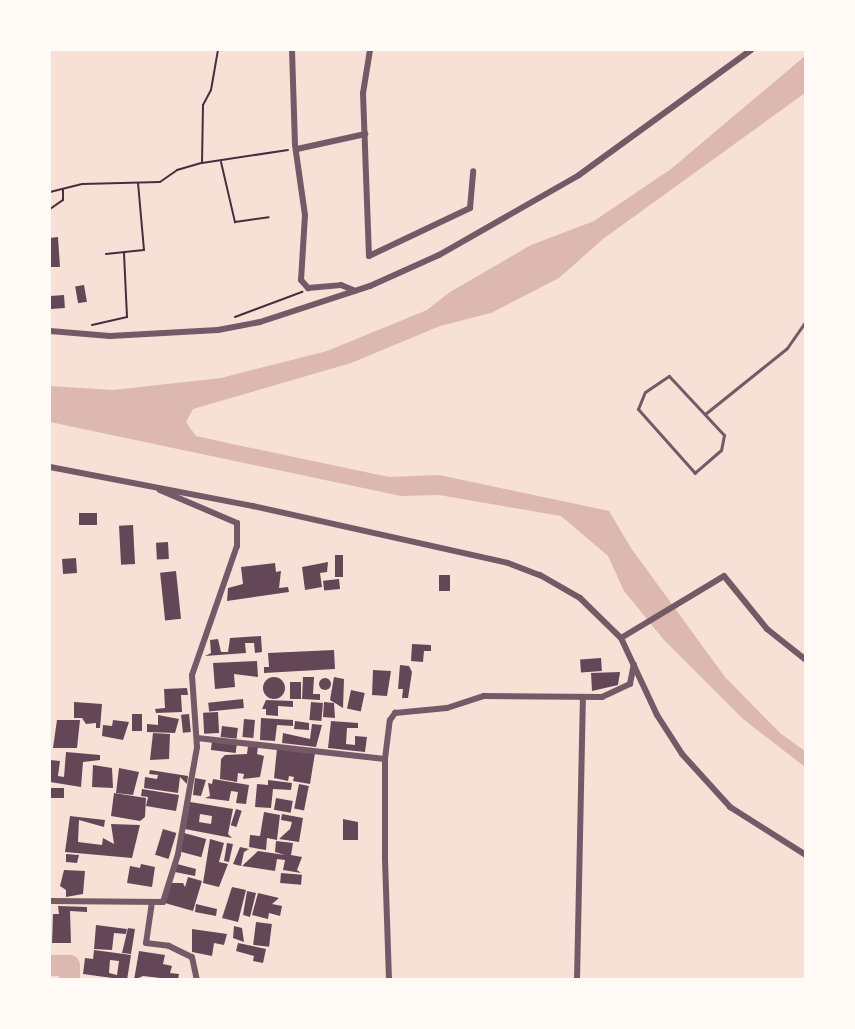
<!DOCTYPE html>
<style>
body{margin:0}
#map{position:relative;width:855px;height:1029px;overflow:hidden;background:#f7e1d7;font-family:"Roboto Condensed",sans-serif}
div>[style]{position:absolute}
.water>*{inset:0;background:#dcb8b0}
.river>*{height:21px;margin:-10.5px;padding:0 10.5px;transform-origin:10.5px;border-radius:10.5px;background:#dcb8b0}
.building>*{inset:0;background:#644757;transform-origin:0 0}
.round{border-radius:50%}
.path>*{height:2px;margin:-1px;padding:0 1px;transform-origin:1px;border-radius:1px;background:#4a2c40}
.service>*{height:3px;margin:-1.5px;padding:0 1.5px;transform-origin:1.5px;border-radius:1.5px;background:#755966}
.minor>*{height:6px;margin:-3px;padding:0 3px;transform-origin:3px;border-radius:3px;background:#755966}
span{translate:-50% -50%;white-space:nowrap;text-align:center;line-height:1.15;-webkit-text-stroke:6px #fffaf5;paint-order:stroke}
.frame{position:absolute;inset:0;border:51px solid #fffaf5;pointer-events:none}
</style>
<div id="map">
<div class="water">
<div style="clip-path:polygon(805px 56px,805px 93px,603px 239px,559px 278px,491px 313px,440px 326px,351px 363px,193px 409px,186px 422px,196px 436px,232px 444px,389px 477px,439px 475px,609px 511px,631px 548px,725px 677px,780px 733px,805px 751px,805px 767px,743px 719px,664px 640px,624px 591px,608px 556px,561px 516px,439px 495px,401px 496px,50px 422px,50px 386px,113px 390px,221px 378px,327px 351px,427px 310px,450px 292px,531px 245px,594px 221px,671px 169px)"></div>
</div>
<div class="river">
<div style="left:50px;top:965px;width:19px"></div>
<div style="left:69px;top:965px;width:15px;rotate:90deg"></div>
</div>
<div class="building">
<div style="clip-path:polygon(58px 237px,60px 267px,50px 267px,50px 238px)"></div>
<div style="left:84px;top:285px;width:17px;height:9px;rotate:80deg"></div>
<div style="left:64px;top:295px;width:13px;height:14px;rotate:86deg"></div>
<div style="left:79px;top:513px;width:18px;height:12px"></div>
<div style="left:133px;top:525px;width:39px;height:14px;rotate:87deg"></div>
<div style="left:168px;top:542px;width:17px;height:12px;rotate:87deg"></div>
<div style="left:335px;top:555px;width:8px;height:22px"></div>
<div style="left:76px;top:558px;width:15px;height:14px;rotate:86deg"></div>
<div style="clip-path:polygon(328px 562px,327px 572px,320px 573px,322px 587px,305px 590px,302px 567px)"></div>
<div style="clip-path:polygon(275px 563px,276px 572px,281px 571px,279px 588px,288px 587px,289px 592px,227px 601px,228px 588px,243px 584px,241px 567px)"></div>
<div style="left:176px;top:571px;width:48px;height:16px;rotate:84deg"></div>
<div style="left:439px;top:575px;width:11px;height:16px"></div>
<div style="left:339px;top:579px;width:10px;height:16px;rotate:84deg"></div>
<div style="clip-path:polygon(261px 636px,262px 652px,255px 653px,254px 643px,245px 643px,246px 653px,205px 656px,211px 653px,210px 640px,218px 639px,221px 652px,228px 652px,230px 638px)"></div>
<div style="clip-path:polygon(412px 644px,431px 645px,431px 651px,424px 651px,423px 662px,411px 661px)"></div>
<div style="clip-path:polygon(334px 650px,335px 669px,264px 673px,264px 667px,269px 667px,268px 653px)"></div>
<div style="left:601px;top:658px;width:13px;height:21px;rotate:86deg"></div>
<div style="clip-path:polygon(257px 661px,258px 677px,234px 674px,235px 687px,215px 689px,213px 663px)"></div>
<div style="clip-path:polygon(400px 665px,409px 666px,412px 672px,408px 698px,402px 698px,403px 689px,398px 689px)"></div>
<div style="clip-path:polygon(373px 670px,391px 671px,387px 696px,372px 695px)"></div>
<div style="clip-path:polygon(620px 672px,618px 685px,592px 691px,591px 673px)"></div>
<div style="clip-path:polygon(303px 677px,314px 677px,313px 694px,320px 694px,320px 700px,302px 699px)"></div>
<div style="clip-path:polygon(334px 677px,344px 679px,343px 708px,330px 700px)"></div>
<div class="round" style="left:263px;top:677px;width:22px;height:22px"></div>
<div class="round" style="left:319px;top:678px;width:12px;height:12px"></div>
<div style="left:290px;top:682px;width:11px;height:17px"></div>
<div style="clip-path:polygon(187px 688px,188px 695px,181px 695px,182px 712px,156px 713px,155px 709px,165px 708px,164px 689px)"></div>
<div style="left:351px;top:690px;width:14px;height:19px;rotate:12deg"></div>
<div style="left:243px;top:699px;width:9px;height:35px;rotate:84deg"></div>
<div style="clip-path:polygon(266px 700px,293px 701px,293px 707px,278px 706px,278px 716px,266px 715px,266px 709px,262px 709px)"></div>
<div style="clip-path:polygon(74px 702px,102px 704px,100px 728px,96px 728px,96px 723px,86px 724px,82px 718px,74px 718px)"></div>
<div style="left:311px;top:702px;width:12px;height:18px;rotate:5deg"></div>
<div style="clip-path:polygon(324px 702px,334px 703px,335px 718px,323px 717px)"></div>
<div style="left:218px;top:712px;width:21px;height:15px;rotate:87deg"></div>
<div style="left:142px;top:714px;width:17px;height:10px;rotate:90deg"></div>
<div style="left:189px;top:714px;width:18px;height:8px;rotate:84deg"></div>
<div style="clip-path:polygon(158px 715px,179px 719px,175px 733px,147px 732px,147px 724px,158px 725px)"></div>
<div style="clip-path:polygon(261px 718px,293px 720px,293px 726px,277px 725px,275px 741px,260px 740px)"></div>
<div style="left:244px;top:719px;width:11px;height:18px;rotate:5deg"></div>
<div style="clip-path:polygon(57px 720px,80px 720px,77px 748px,53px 748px)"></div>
<div style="clip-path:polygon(113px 720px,129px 722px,123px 740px,102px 736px,103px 725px,112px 726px)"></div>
<div style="clip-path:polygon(295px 721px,309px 723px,309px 730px,294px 729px)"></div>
<div style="clip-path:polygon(331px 721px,358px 723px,358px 728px,347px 728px,346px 744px,355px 745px,355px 736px,367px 737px,365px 752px,328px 748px)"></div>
<div style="clip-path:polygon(312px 724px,322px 725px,316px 747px,282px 743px,283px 733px,310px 739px)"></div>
<div style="left:222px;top:726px;width:16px;height:11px;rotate:7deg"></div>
<div style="clip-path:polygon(153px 733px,170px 734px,169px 759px,150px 760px)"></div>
<div style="left:212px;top:741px;width:25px;height:9px;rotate:7deg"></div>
<div style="clip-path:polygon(248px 746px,258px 747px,257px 754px,264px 756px,260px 777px,243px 779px,244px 774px,238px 773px,237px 782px,220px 779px,221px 759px,225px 755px,247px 754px)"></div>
<div style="clip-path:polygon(277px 749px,315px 753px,310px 784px,293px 781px,294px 777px,289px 776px,288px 781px,274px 778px)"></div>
<div style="clip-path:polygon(66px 752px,100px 755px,100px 760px,83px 762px,81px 787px,50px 782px,50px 760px,60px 761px,58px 776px,64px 777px)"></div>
<div style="clip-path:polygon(93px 765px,112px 768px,113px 788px,92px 787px)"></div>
<div style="clip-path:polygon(119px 768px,139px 772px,133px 795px,116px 793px)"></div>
<div style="clip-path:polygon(150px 770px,188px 776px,187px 784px,180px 777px,178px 793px,144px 788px,145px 777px,157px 779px,158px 775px,149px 774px)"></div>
<div style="clip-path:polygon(195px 778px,206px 780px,201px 796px,193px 795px)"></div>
<div style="clip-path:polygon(213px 779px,249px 785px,246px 804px,236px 803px,238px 792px,231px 791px,229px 801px,205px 798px,210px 796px,208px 783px,212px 784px)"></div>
<div style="clip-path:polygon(268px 780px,292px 783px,291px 790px,273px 789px,271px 808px,255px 807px,257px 784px,268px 785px)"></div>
<div style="left:299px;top:784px;width:10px;height:25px;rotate:11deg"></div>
<div style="left:50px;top:788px;width:14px;height:10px"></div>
<div style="clip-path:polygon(142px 789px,179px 795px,176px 811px,146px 806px,148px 797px,141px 796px)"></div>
<div style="clip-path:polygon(114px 793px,146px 798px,145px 817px,140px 821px,111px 816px)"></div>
<div style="left:276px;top:798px;width:17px;height:12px;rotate:10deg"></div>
<div style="clip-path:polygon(evenodd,190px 802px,233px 809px,228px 834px,232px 838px,185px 829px,190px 802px,200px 814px,212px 816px,211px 824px,199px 822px,200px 814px)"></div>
<div style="left:236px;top:809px;width:6px;height:17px;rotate:18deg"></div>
<div style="clip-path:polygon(264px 812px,280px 815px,277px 840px,267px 838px,266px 850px,249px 847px,250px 835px,260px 836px)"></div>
<div style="clip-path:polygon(282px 814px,303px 818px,299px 842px,279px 839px,290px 829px,292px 822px,281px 820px)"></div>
<div style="clip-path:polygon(70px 816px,105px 820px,104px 827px,79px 820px,78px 842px,102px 845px,103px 838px,114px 844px,111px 824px,140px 825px,132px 858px,65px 852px)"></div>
<div style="clip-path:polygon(343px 819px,358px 822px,358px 840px,343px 840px)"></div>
<div style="left:163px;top:829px;width:14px;height:27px;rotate:17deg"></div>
<div style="left:184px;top:833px;width:23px;height:19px;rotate:15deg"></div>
<div style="clip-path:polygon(210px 839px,224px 843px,219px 862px,228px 864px,219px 887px,203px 883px)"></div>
<div style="clip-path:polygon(276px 841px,293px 843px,291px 855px,302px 857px,297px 870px,301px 873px,283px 870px,285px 860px,277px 859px,275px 871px,242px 866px,258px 851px,285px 855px,275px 852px)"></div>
<div style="clip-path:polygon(227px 843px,233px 844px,229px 862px,224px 861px)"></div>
<div style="clip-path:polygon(240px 847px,249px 849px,244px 852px,241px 866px,233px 864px)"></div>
<div style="clip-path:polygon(66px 854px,79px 855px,77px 863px,66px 862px)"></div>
<div style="clip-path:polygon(141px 864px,155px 867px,152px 887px,127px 883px,130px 866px,140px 868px)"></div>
<div style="clip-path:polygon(177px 864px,196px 869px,195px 876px,175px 872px)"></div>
<div style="clip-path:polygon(64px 870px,85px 871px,83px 894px,66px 897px,66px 890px,60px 886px)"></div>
<div style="left:281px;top:873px;width:21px;height:10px;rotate:5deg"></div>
<div style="clip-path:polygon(188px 877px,202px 881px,193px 911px,165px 903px,171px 883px,183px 883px,185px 887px)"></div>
<div style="clip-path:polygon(232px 887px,246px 890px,238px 922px,222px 918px)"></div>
<div style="clip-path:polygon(247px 891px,256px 893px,250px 917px,243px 915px)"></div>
<div style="clip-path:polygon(258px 893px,279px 898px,272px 904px,282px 906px,280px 916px,269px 913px,268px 919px,252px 915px)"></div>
<div style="clip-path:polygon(196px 904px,217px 909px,216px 916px,195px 912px)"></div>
<div style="clip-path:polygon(58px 906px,87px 907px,87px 912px,70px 911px,71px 943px,52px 943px,53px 914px,59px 914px)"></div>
<div style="left:256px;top:922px;width:16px;height:23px;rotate:7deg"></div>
<div style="clip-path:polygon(96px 925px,127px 929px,126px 934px,114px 933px,112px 950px,94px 949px)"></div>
<div style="clip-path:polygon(234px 926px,242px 928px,244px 942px,233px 938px)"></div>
<div style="clip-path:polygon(128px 928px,135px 929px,131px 954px,122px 953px)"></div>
<div style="clip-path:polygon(192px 929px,227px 934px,224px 945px,214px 943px,212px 956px,192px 952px)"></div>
<div style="clip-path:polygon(238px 943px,266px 949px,263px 963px,253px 961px,254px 956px,236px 951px)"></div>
<div style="clip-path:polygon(evenodd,94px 950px,131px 955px,127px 980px,83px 974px,85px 958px,93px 959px,94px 950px,110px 960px,119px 961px,117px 975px,109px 973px,110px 960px)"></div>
<div style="clip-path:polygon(139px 951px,165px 955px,163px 964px,172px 966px,170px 973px,179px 974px,178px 980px,143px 976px,134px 980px)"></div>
</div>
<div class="path">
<div style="left:221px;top:162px;width:62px;rotate:76.9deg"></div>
<div style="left:235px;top:222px;width:34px;rotate:-8deg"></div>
<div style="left:202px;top:163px;width:58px;rotate:-89deg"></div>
<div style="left:203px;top:105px;width:17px;rotate:-62deg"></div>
<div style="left:211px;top:90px;width:41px;rotate:-80.1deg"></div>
<div style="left:50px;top:192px;width:33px;rotate:-14deg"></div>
<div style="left:82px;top:184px;width:78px;rotate:-1.5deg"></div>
<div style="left:160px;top:182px;width:21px;rotate:-35deg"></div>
<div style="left:177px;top:170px;width:26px;rotate:-16deg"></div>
<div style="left:202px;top:163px;width:87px;rotate:-8.6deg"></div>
<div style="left:50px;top:209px;width:16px;rotate:-35deg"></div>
<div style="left:63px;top:200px;width:10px;rotate:-90deg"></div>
<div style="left:106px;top:254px;width:38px;rotate:-6deg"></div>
<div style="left:144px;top:250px;width:67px;rotate:-95.1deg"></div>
<div style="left:235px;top:317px;width:72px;rotate:-20.5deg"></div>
<div style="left:92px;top:325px;width:36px;rotate:-13deg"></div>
<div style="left:127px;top:317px;width:64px;rotate:-92.7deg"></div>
</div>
<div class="service">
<div style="left:669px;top:376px;width:81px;rotate:47deg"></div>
<div style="left:724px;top:435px;width:15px;rotate:101deg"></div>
<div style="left:721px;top:450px;width:35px;rotate:139deg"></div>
<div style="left:695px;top:473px;width:86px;rotate:-131.7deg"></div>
<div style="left:638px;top:409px;width:18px;rotate:-68deg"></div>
<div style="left:645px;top:392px;width:29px;rotate:-34deg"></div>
<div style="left:705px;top:414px;width:105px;rotate:-38.8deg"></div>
<div style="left:787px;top:348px;width:33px;rotate:-55deg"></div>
</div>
<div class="minor">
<div style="left:292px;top:50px;width:95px;rotate:88.2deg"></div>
<div style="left:295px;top:145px;width:71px;rotate:81.9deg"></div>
<div style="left:305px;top:215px;width:65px;rotate:93.5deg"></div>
<div style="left:301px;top:280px;width:11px;rotate:49deg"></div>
<div style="left:308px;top:288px;width:33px;rotate:-5deg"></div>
<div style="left:341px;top:285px;width:15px;rotate:23deg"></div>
<div style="left:370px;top:50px;width:44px;rotate:99.2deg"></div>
<div style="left:363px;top:93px;width:163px;rotate:87.9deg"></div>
<div style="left:369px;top:256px;width:112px;rotate:-25.4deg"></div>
<div style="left:470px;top:208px;width:37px;rotate:-85deg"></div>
<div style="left:297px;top:149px;width:70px;rotate:-12.4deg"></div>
<div style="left:50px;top:331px;width:60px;rotate:4.8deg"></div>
<div style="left:110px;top:336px;width:108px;rotate:-3.2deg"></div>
<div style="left:218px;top:330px;width:43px;rotate:-10.8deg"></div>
<div style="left:260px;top:322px;width:116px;rotate:-18.1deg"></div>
<div style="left:370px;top:286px;width:76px;rotate:-24.2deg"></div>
<div style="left:439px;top:255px;width:161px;rotate:-29.7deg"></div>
<div style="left:579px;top:175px;width:213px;rotate:-36deg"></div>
<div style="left:50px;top:467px;width:207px;rotate:10.9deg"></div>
<div style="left:253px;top:506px;width:261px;rotate:12.6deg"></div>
<div style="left:508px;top:563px;width:34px;rotate:21deg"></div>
<div style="left:540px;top:575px;width:46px;rotate:29.9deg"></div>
<div style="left:580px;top:598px;width:57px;rotate:44.3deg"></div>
<div style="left:621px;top:638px;width:85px;rotate:64.9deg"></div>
<div style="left:657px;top:715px;width:46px;rotate:57.3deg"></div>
<div style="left:682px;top:754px;width:72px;rotate:47.8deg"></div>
<div style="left:730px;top:807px;width:90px;rotate:32.3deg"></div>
<div style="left:621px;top:638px;width:120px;rotate:-31deg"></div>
<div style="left:724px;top:576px;width:68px;rotate:50.9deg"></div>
<div style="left:767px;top:629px;width:50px;rotate:38.5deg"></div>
<div style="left:197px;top:738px;width:189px;rotate:6.4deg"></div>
<div style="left:50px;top:901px;width:113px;rotate:0.5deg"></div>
<div style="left:163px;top:902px;width:50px;rotate:-72.6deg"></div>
<div style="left:178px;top:854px;width:109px;rotate:-79.9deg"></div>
<div style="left:197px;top:747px;width:72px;rotate:-94deg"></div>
<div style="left:192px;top:675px;width:137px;rotate:-70.8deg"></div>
<div style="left:237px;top:546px;width:23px;rotate:-90deg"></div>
<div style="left:237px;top:523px;width:84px;rotate:-156.8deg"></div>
<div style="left:152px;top:902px;width:41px;rotate:98.3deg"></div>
<div style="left:146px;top:943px;width:23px;rotate:7deg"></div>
<div style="left:169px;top:946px;width:25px;rotate:26deg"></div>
<div style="left:192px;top:957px;width:24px;rotate:78deg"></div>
<div style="left:389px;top:980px;width:123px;rotate:-91.9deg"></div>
<div style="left:385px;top:857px;width:98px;rotate:-90deg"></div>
<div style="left:385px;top:759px;width:39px;rotate:-83deg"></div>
<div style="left:390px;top:720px;width:9px;rotate:-54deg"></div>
<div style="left:395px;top:713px;width:52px;rotate:-5.5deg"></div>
<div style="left:447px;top:708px;width:39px;rotate:-18deg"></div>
<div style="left:484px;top:696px;width:118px;rotate:0.5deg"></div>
<div style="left:602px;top:697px;width:31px;rotate:-25deg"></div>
<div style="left:630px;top:684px;width:20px;rotate:-79deg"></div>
<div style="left:577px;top:980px;width:281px;rotate:-88.8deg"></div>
</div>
<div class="frame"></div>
</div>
